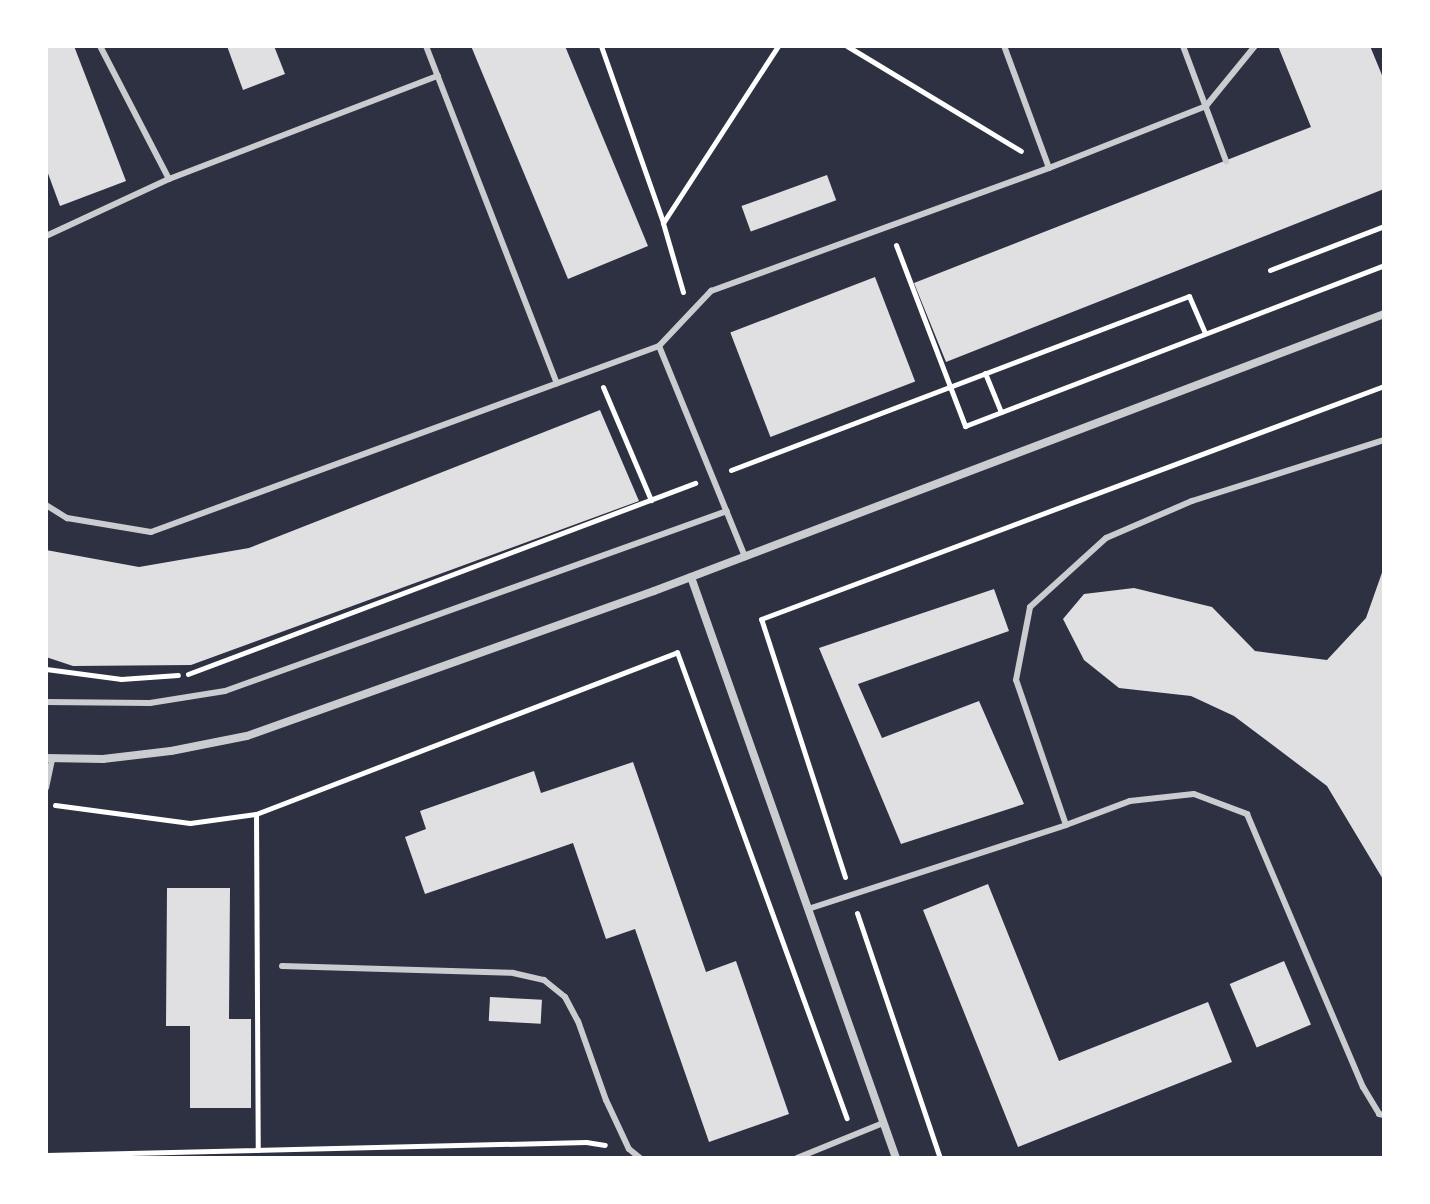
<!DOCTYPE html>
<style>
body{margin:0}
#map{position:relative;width:1430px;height:1204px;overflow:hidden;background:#2d3142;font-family:"IBM Plex Sans",sans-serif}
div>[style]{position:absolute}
.building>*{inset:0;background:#e0e0e3;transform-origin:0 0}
.path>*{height:5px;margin:-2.5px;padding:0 2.5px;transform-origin:2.5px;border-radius:2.5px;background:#fff}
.service>*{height:6px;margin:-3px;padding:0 3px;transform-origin:3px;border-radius:3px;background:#caccd0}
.minor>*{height:8px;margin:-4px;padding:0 4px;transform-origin:4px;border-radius:4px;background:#caccd0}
span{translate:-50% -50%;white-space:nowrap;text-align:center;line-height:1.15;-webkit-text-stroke:6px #fff;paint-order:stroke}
.frame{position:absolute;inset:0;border:48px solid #fff;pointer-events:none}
</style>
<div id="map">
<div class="building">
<div style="clip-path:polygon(46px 46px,74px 46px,126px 181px,60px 206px,46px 168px)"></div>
<div style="clip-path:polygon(227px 46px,274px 46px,285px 74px,243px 90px)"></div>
<div style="clip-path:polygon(471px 46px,565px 46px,648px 246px,568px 279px)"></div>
<div style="clip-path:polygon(1278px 46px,1370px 46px,1384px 80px,1384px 189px,946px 362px,914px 283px,1311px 127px)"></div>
<div style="left:827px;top:175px;width:27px;height:91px;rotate:70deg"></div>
<div style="left:875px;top:277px;width:112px;height:155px;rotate:69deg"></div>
<div style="clip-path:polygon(600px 410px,639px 501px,191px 665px,73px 666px,46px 657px,46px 550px,139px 567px,249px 548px)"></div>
<div style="clip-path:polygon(1384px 567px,1384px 881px,1327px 786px,1234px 716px,1191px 696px,1119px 688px,1084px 660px,1063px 619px,1084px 594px,1134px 588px,1212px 607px,1255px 651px,1327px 660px,1366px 618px)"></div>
<div style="clip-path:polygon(994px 589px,1009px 631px,858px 684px,882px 738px,979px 701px,1024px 804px,901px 844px,819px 648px)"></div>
<div style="clip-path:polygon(633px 762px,706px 972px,736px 961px,789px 1114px,709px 1142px,635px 929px,606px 939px,573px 843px,425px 894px,405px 837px,426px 829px,420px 811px,534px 771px,541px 793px)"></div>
<div style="clip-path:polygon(988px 884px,1059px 1061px,1208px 1002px,1232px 1062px,1018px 1147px,923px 910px)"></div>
<div style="clip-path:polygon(167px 888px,230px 888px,229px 1019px,251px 1019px,251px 1108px,190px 1108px,190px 1026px,166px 1026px)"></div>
<div style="left:1284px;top:961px;width:69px;height:59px;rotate:67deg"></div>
<div style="left:490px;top:997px;width:52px;height:24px;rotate:3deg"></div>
</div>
<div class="path">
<div style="left:601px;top:46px;width:187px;rotate:70.6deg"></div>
<div style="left:847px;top:46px;width:203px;rotate:31.1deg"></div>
<div style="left:896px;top:245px;width:194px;rotate:69.1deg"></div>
<div style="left:965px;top:426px;width:449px;rotate:-21deg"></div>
<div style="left:1270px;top:270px;width:122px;rotate:-21.1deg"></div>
<div style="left:683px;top:292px;width:72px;rotate:-106.2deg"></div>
<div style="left:663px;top:223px;width:211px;rotate:-57deg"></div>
<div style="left:985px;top:373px;width:42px;rotate:67.7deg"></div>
<div style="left:603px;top:387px;width:123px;rotate:67deg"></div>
<div style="left:731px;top:470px;width:490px;rotate:-20.8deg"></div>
<div style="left:1189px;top:296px;width:40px;rotate:66.6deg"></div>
<div style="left:46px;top:669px;width:76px;rotate:7.6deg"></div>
<div style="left:121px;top:679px;width:57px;rotate:-4deg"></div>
<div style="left:188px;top:674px;width:542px;rotate:-20.64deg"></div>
<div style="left:55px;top:805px;width:136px;rotate:7.6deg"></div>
<div style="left:190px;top:823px;width:67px;rotate:-7.8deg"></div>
<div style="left:256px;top:814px;width:451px;rotate:-21deg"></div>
<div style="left:677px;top:652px;width:496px;rotate:70deg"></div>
<div style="left:256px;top:814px;width:336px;rotate:89.7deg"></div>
<div style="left:845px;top:877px;width:271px;rotate:-108deg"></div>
<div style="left:761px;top:619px;width:665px;rotate:-20.51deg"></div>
<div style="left:857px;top:913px;width:259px;rotate:71.3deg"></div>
<div style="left:46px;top:1155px;width:540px;rotate:-1.38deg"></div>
<div style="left:586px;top:1142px;width:19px;rotate:9deg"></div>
</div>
<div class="service">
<div style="left:100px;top:46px;width:150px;rotate:62.6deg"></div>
<div style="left:426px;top:46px;width:362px;rotate:68.8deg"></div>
<div style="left:1183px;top:46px;width:123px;rotate:69.5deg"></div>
<div style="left:1049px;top:168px;width:169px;rotate:-21.5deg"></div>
<div style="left:1206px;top:106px;width:77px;rotate:-50.8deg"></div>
<div style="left:46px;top:236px;width:136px;rotate:-24.9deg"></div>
<div style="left:169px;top:179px;width:288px;rotate:-21deg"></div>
<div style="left:659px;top:346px;width:228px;rotate:67.8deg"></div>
<div style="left:46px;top:505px;width:25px;rotate:32deg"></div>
<div style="left:67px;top:518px;width:85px;rotate:9.5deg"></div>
<div style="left:151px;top:532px;width:541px;rotate:-20.11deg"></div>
<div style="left:659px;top:346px;width:76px;rotate:-46.6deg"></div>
<div style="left:711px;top:291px;width:360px;rotate:-20deg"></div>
<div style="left:1049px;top:168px;width:130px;rotate:-110.2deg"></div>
<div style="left:46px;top:702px;width:104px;rotate:0.6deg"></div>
<div style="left:150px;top:703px;width:76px;rotate:-9.1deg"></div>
<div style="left:225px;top:691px;width:533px;rotate:-19.73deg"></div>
<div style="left:46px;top:788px;width:30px;rotate:-78deg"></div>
<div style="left:1066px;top:825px;width:153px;rotate:-109deg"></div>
<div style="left:1016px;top:680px;width:74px;rotate:-79.1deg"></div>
<div style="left:1030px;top:607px;width:103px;rotate:-42.2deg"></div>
<div style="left:1106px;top:538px;width:94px;rotate:-23.3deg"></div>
<div style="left:1192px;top:501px;width:201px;rotate:-17.6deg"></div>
<div style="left:808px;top:909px;width:271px;rotate:-18deg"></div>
<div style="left:1066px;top:825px;width:68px;rotate:-20.6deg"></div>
<div style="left:1130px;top:801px;width:64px;rotate:-6.2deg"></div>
<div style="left:1194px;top:794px;width:57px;rotate:20.7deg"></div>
<div style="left:1247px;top:814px;width:297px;rotate:67deg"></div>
<div style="left:1363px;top:1087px;width:31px;rotate:59deg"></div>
<div style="left:1379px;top:1114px;width:5px;rotate:11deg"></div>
<div style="left:282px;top:966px;width:231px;rotate:1.7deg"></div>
<div style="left:513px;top:973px;width:32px;rotate:13deg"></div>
<div style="left:544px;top:980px;width:27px;rotate:39deg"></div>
<div style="left:565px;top:997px;width:27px;rotate:62deg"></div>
<div style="left:578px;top:1021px;width:84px;rotate:70.5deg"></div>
<div style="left:606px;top:1100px;width:54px;rotate:64.9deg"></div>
<div style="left:629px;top:1149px;width:14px;rotate:39deg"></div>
<div style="left:797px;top:1158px;width:93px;rotate:-22.1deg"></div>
</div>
<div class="minor">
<div style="left:691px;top:577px;width:616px;rotate:70.57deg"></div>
<div style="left:46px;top:758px;width:57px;rotate:1deg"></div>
<div style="left:103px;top:759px;width:68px;rotate:-6.7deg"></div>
<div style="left:171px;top:751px;width:77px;rotate:-11.2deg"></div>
<div style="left:247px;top:736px;width:432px;rotate:-19.6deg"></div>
<div style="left:654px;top:591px;width:781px;rotate:-20.78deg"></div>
</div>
<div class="frame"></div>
</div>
